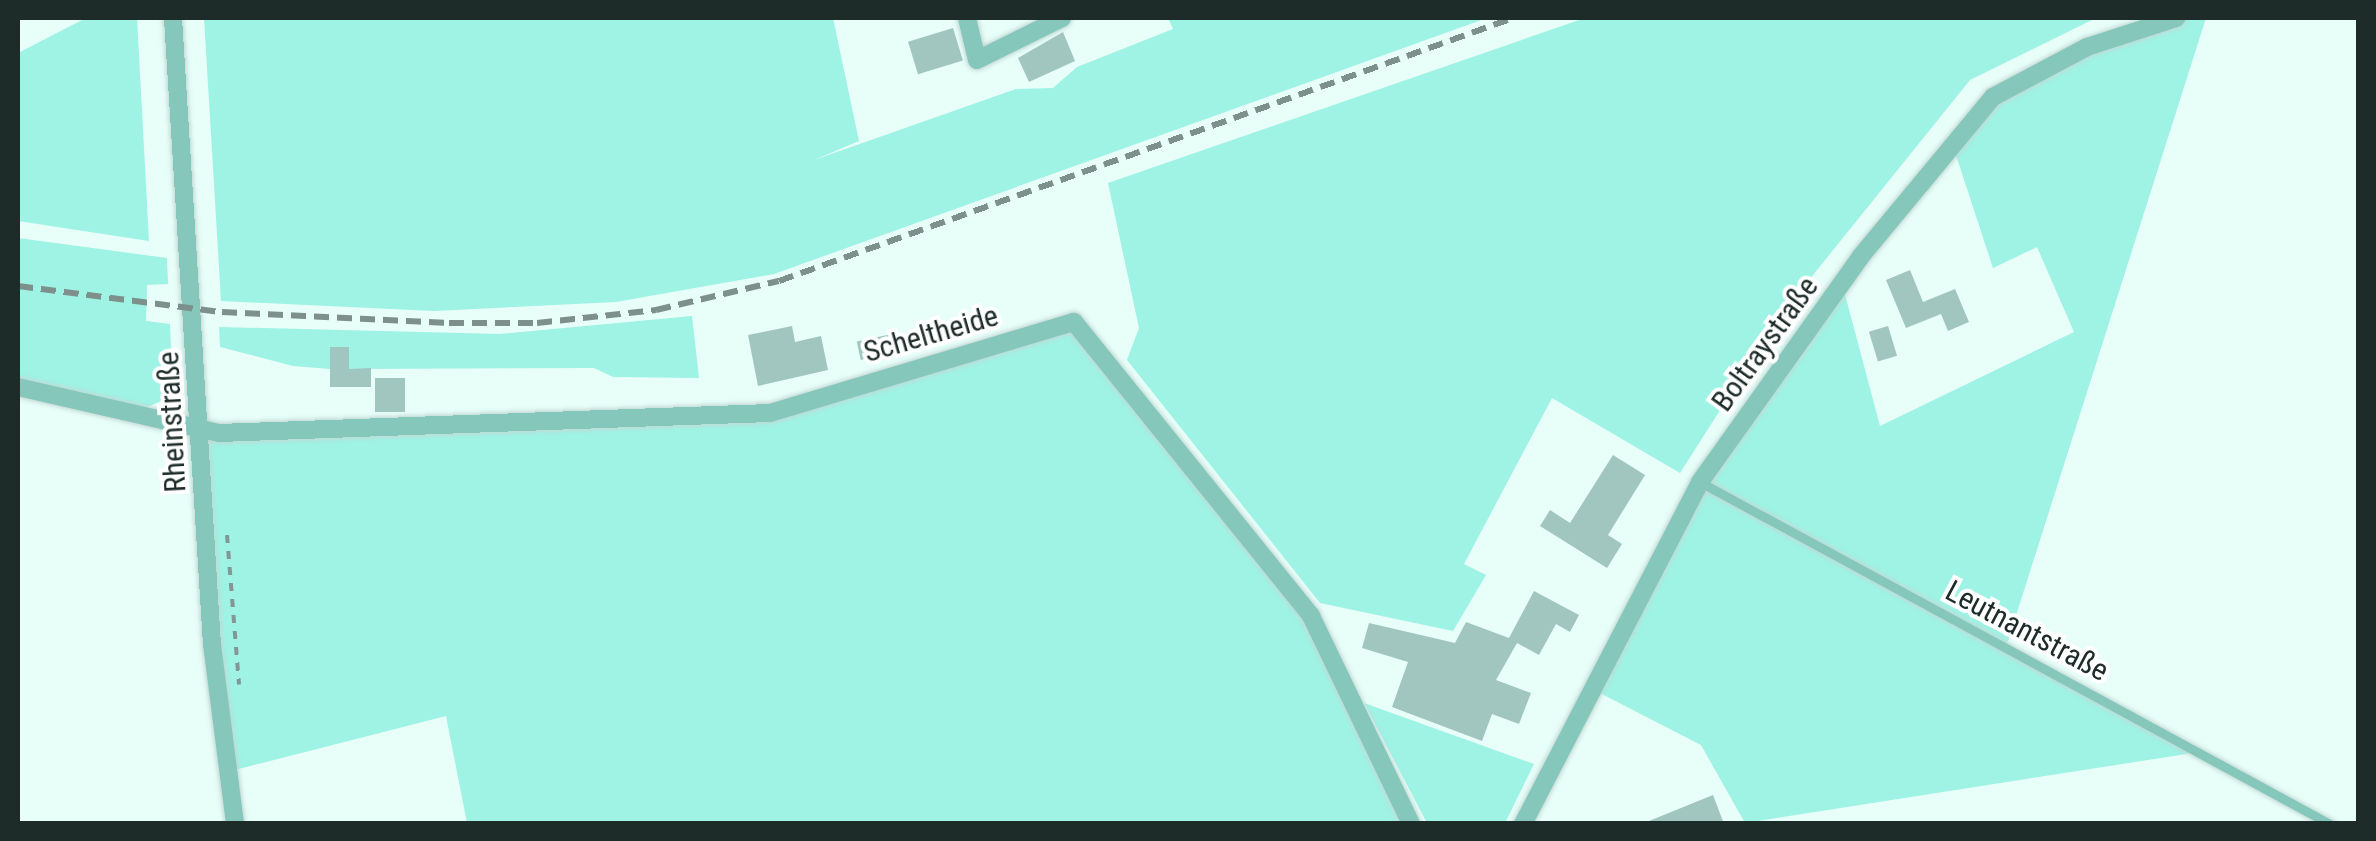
<!DOCTYPE html>
<meta charset="utf-8">
<style>
body{margin:0}
#map{position:relative;width:2376px;height:841px;overflow:hidden;background:#e7fef9;font-family:"Roboto Condensed",sans-serif}
div>[style]{position:absolute}
.green>*{inset:0;background:#9ef3e5}
.building>*{inset:0;background:#a1c6bf;transform-origin:0 0}
.path>*{height:4px;margin-top:-2px;transform-origin:0;background:repeating-linear-gradient(90deg,#849794 0 8px,transparent 0 16px)}
.roads{filter:drop-shadow(0 0 2px #c3d8d4) drop-shadow(0 0 2px #c3d8d4)}
.lane>*{height:9px;margin:-4.5px;padding:0 4.5px;transform-origin:4.5px;border-radius:4.5px;background:#86c7bc}
.street>*{height:18px;margin:-9px;padding:0 9px;transform-origin:9px;border-radius:9px;background:#86c7bc}
.rail>*{height:6px;margin-top:-3px;transform-origin:0;background:repeating-linear-gradient(90deg,#7e908c 0 15px,transparent 0 23px)}
span{translate:-50% -50%;white-space:nowrap;text-align:center;line-height:1.15;-webkit-text-stroke:8px #fff;paint-order:stroke}
.street-label{font-size:30px;color:#1d2b29}
.frame{position:absolute;inset:0;border:20px solid #1d2b29;pointer-events:none}
</style>
<div id="map">
<div class="green">
<div style="clip-path:polygon(86px 18px,137px 18px,149px 241px,18px 221px,18px 53px)"></div>
<div style="clip-path:polygon(204px 18px,833px 18px,859px 141px,814px 160px,1016px 89px,1053px 88px,1077px 67px,1173px 29px,1168px 18px,1487px 18px,774px 274px,616px 302px,434px 311px,221px 301px)"></div>
<div style="clip-path:polygon(1585px 18px,2096px 18px,1970px 80px,1780px 316px,1680px 473px,1552px 398px,1464px 564px,1486px 575px,1453px 631px,1320px 603px,1127px 360px,1139px 328px,1108px 183px)"></div>
<div style="clip-path:polygon(2176px 18px,2206px 18px,2006px 647px,2199px 752px,1745px 823px,1701px 745px,1592px 689px,1700px 482px,1842px 283px,1880px 426px,2074px 332px,2037px 247px,1993px 268px,1953px 146px,1993px 97px)"></div>
<div style="clip-path:polygon(18px 238px,167px 258px,168px 284px,147px 285px,146px 321px,170px 324px,173px 396px,145px 408px,18px 378px)"></div>
<div style="clip-path:polygon(692px 316px,699px 378px,613px 377px,594px 368px,349px 369px,348px 347px,330px 348px,330px 369px,293px 366px,220px 347px,219px 327px,500px 334px)"></div>
<div style="clip-path:polygon(1074px 322px,1311px 616px,1412px 823px,467px 823px,446px 716px,227px 772px,199px 430px,770px 413px)"></div>
<div style="clip-path:polygon(1364px 703px,1534px 764px,1505px 823px,1427px 823px)"></div>
</div>
<div class="building">
<div style="left:953px;top:28px;width:34px;height:47px;rotate:73deg"></div>
<div style="clip-path:polygon(1063px 32px,1075px 61px,1029px 82px,1018px 58px)"></div>
<div style="clip-path:polygon(1910px 270px,1923px 302px,1955px 289px,1969px 322px,1948px 331px,1941px 314px,1906px 328px,1886px 280px)"></div>
<div style="clip-path:polygon(792px 326px,795px 342px,821px 336px,828px 370px,758px 386px,748px 335px)"></div>
<div style="left:1888px;top:326px;width:31px;height:20px;rotate:73deg"></div>
<div style="left:892px;top:334px;width:19px;height:36px;rotate:78deg"></div>
<div style="clip-path:polygon(330px 347px,349px 347px,349px 369px,371px 368px,371px 387px,330px 387px)"></div>
<div style="left:375px;top:378px;width:30px;height:34px"></div>
<div style="clip-path:polygon(1613px 455px,1645px 475px,1608px 535px,1622px 544px,1607px 568px,1540px 526px,1550px 510px,1570px 523px)"></div>
<div style="clip-path:polygon(1534px 591px,1579px 615px,1570px 632px,1556px 624px,1539px 655px,1517px 643px,1496px 680px,1531px 693px,1519px 724px,1492px 714px,1482px 741px,1392px 707px,1408px 662px,1362px 648px,1369px 623px,1455px 643px,1466px 622px,1509px 638px)"></div>
<div style="clip-path:polygon(1713px 795px,1724px 824px,1645px 824px,1644px 823px)"></div>
</div>
<div class="path">
<div style="left:227px;top:535px;width:150px;rotate:85.4deg"></div>
</div>
<div class="roads">
<div class="lane">
<div style="left:1700px;top:482px;width:717px;rotate:28.5deg"></div>
</div>
<div class="street">
<div style="left:173px;top:18px;width:627px;rotate:86.44deg"></div>
<div style="left:212px;top:644px;width:181px;rotate:82.7deg"></div>
<div style="left:967px;top:18px;width:43px;rotate:76.6deg"></div>
<div style="left:977px;top:60px;width:95px;rotate:-26.3deg"></div>
<div style="left:18px;top:387px;width:206px;rotate:12.9deg"></div>
<div style="left:219px;top:433px;width:551px;rotate:-2.08deg"></div>
<div style="left:770px;top:413px;width:317px;rotate:-16.7deg"></div>
<div style="left:1074px;top:322px;width:378px;rotate:51.1deg"></div>
<div style="left:1311px;top:616px;width:231px;rotate:64.3deg"></div>
<div style="left:1523px;top:824px;width:385px;rotate:-62.6deg"></div>
<div style="left:1700px;top:482px;width:277px;rotate:-54.5deg"></div>
<div style="left:1861px;top:256px;width:207px;rotate:-50.3deg"></div>
<div style="left:1993px;top:97px;width:106px;rotate:-28deg"></div>
<div style="left:2087px;top:47px;width:94px;rotate:-18deg"></div>
</div>
</div>
<div class="rail">
<div style="left:18px;top:286px;width:206px;rotate:7.3deg"></div>
<div style="left:222px;top:312px;width:227px;rotate:2.8deg"></div>
<div style="left:449px;top:323px;width:88px"></div>
<div style="left:537px;top:323px;width:120px;rotate:-6.2deg"></div>
<div style="left:656px;top:310px;width:126px;rotate:-13.3deg"></div>
<div style="left:779px;top:281px;width:780px;rotate:-19.71deg"></div>
</div>
<div class="street-label">
<span style="left:931px;top:334px;rotate:-16deg">Scheltheide</span>
<span style="left:1765px;top:344px;rotate:-54deg">Boltraystraße</span>
<span style="left:172px;top:422px;rotate:-93deg">Rheinstraße</span>
<span style="left:2027px;top:631px;rotate:28deg">Leutnantstraße</span>
</div>
<div class="frame"></div>
</div>
